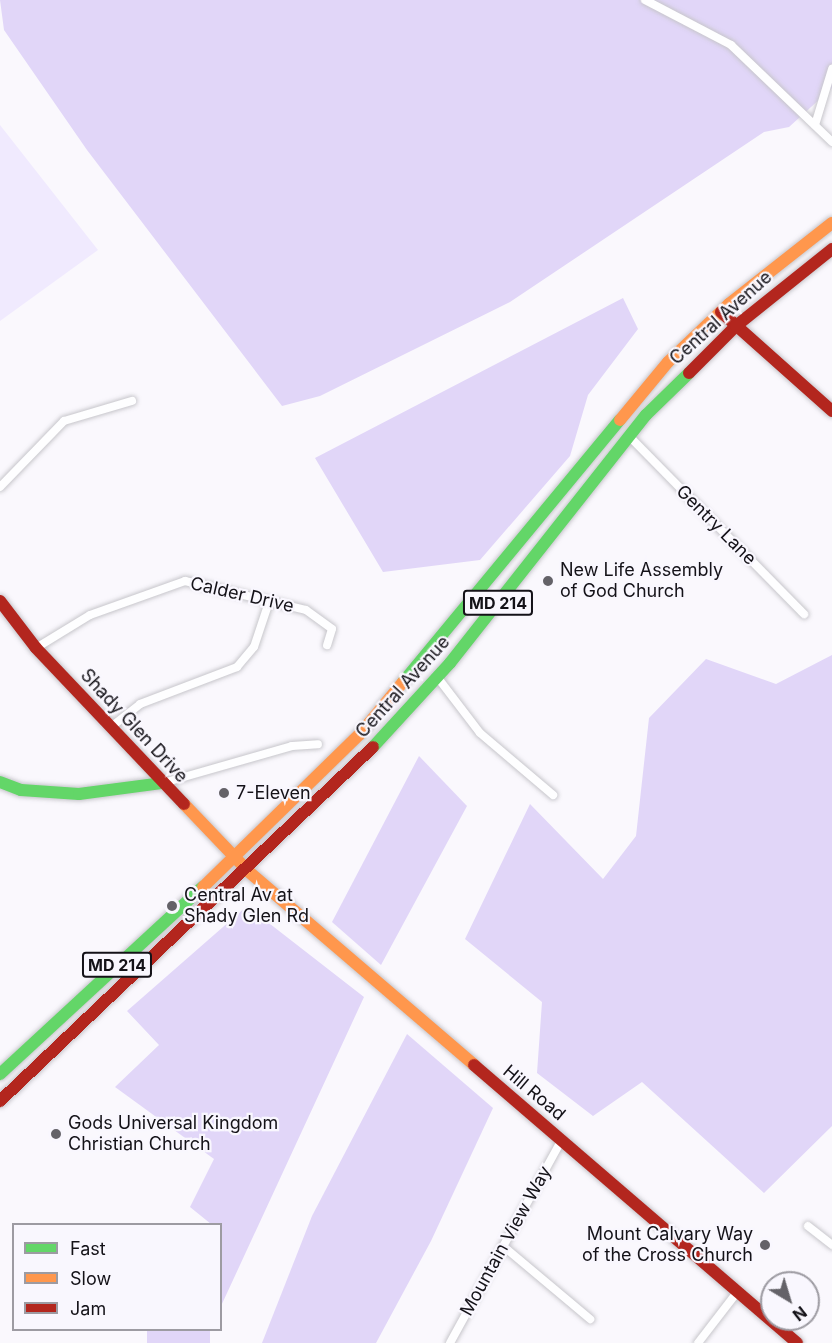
<!DOCTYPE html>
<style>
body{margin:0}
#map{position:relative;width:832px;height:1343px;overflow:hidden;background:#faf8fd;font-family:Inter,sans-serif}
div>[style]{position:absolute}
.green>*{inset:0;background:#f0eafe}
.forest>*{inset:0;background:#e1d6f8;transform-origin:0 0}
.roads{filter:drop-shadow(0 0 2px #c7c6cb) drop-shadow(0 0 2px #c7c6cb)}
.street>*{height:8px;margin:-4px;padding:0 4px;transform-origin:4px;border-radius:4px;background:#fefeff}
.fast>*{height:12px;margin:-6px;padding:0 6px;transform-origin:6px;border-radius:6px;background:#63d668}
.slow>*{height:12px;margin:-6px;padding:0 6px;transform-origin:6px;border-radius:6px;background:#ff974d}
.jam>*{height:12px;margin:-6px;padding:0 6px;transform-origin:6px;border-radius:6px;background:#b3261e}
.dots>*{width:16px;height:16px;translate:-50% -50%;box-sizing:border-box;border:3px solid #f9f7fe;border-radius:50%}
span{translate:-50% -50%;white-space:nowrap;text-align:center;line-height:1.15;-webkit-text-stroke:4.5px #f9f7fe;paint-order:stroke}
.shield-label span{padding:2px 4px;background:#f9f7fe;border:2px solid;border-radius:4px;-webkit-text-stroke-width:0}
.shield-label{font-size:16px;color:#141218;font-weight:700}
.street-label{font-size:18px;color:#141218}
.poi-label{font-size:18px;color:#141218}
.left{translate:0 -50%;text-align:left}
.right{translate:-100% -50%;text-align:right}
.legend{position:absolute;left:12px;top:1223px;width:210px;height:108px;box-sizing:border-box;background:#f9f7fe;border:2px solid #9d9ba2;margin:0;padding:8px 10px;list-style:none;font-size:18px;color:#141218}
.legend li{display:flex;align-items:center;gap:12px;height:30px}
.legend b{width:30px;border:2px solid #9d9ba2}
.north{position:absolute;left:760px;top:1271px;width:60px;height:60px;box-sizing:border-box;background:#f9f7fe;border:2px solid #9d9ba2;border-radius:50%;rotate:142deg;font-size:16px;font-weight:700;line-height:24px;text-align:center;color:#141218}
.north::after{content:'';display:block;margin:auto;width:21px;height:27px;background:#646268;clip-path:polygon(50% 0,100% 100%,50% 72%,0 100%)}
</style>
<div id="map">
<div class="green">
<div style="clip-path:polygon(0 125px,98px 250px,0 321px)"></div>
</div>
<div class="forest">
<div style="clip-path:polygon(0 0,832px 0,832px 88px,789px 127px,764px 132px,510px 302px,320px 396px,282px 406px,87px 150px,4px 30px)"></div>
<div style="clip-path:polygon(623px 298px,638px 329px,588px 395px,570px 456px,480px 560px,383px 572px,315px 458px)"></div>
<div style="clip-path:polygon(832px 655px,832px 1126px,764px 1193px,642px 1082px,593px 1116px,537px 1073px,542px 1002px,465px 939px,530px 804px,603px 879px,636px 836px,649px 718px,706px 659px,776px 684px)"></div>
<div style="clip-path:polygon(419px 756px,467px 806px,381px 965px,332px 922px)"></div>
<div style="clip-path:polygon(247px 906px,364px 997px,221px 1306px,220px 1224px,211px 1224px,190px 1207px,214px 1159px,115px 1087px,159px 1045px,127px 1011px)"></div>
<div style="clip-path:polygon(407px 1034px,493px 1108px,431px 1241px,376px 1343px,262px 1343px,312px 1216px)"></div>
<div style="left:147px;top:1330px;width:63px;height:13px"></div>
</div>
<div class="roads">
<div class="street">
<div style="left:645px;top:0;width:97px;rotate:27.6deg"></div>
<div style="left:731px;top:45px;width:140px;rotate:43.8deg"></div>
<div style="left:815px;top:125px;width:59px;rotate:-73.1deg"></div>
<div style="left:629px;top:436px;width:250px;rotate:45.5deg"></div>
<div style="left:0;top:487px;width:92px;rotate:-45.9deg"></div>
<div style="left:64px;top:421px;width:71px;rotate:-16.4deg"></div>
<div style="left:36px;top:648px;width:63px;rotate:-31.4deg"></div>
<div style="left:90px;top:615px;width:101px;rotate:-19.7deg"></div>
<div style="left:185px;top:581px;width:124px;rotate:13.5deg"></div>
<div style="left:306px;top:610px;width:32px;rotate:36deg"></div>
<div style="left:332px;top:629px;width:17px;rotate:107deg"></div>
<div style="left:438px;top:678px;width:69px;rotate:52.6deg"></div>
<div style="left:480px;top:733px;width:96px;rotate:40.3deg"></div>
<div style="left:111px;top:727px;width:37px;rotate:-38deg"></div>
<div style="left:140px;top:704px;width:104px;rotate:-20.9deg"></div>
<div style="left:237px;top:667px;width:26px;rotate:-50deg"></div>
<div style="left:254px;top:647px;width:47px;rotate:-71.6deg"></div>
<div style="left:163px;top:783px;width:134px;rotate:-16deg"></div>
<div style="left:292px;top:746px;width:26px;rotate:-4deg"></div>
<div style="left:808px;top:1226px;width:31px;rotate:38deg"></div>
<div style="left:503px;top:1246px;width:114px;rotate:40deg"></div>
<div style="left:450px;top:1343px;width:233px;rotate:-61.2deg"></div>
<div style="left:698px;top:1343px;width:66px;rotate:-52.4deg"></div>
</div>
<div class="fast">
<div style="left:403px;top:682px;width:340px;rotate:-50.4deg"></div>
<div style="left:373px;top:747px;width:114px;rotate:-47.5deg"></div>
<div style="left:450px;top:663px;width:316px;rotate:-51.7deg"></div>
<div style="left:646px;top:415px;width:60px;rotate:-44.3deg"></div>
<div style="left:0;top:782px;width:22px;rotate:21deg"></div>
<div style="left:21px;top:790px;width:58px;rotate:3.9deg"></div>
<div style="left:79px;top:794px;width:85px;rotate:-7.5deg"></div>
<div style="left:0;top:1074px;width:276px;rotate:-42.7deg"></div>
</div>
<div class="slow">
<div style="left:620px;top:420px;width:75px;rotate:-50.4deg"></div>
<div style="left:668px;top:362px;width:84px;rotate:-43.6deg"></div>
<div style="left:729px;top:304px;width:131px;rotate:-38.2deg"></div>
<div style="left:184px;top:804px;width:93px;rotate:46.3deg"></div>
<div style="left:248px;top:871px;width:298px;rotate:40.6deg"></div>
<div style="left:203px;top:887px;width:219px;rotate:-44.3deg"></div>
<div style="left:360px;top:734px;width:67px;rotate:-50.4deg"></div>
</div>
<div class="jam">
<div style="left:721px;top:312px;width:149px;rotate:41.7deg"></div>
<div style="left:689px;top:373px;width:66px;rotate:-45deg"></div>
<div style="left:736px;top:326px;width:123px;rotate:-38.7deg"></div>
<div style="left:0;top:601px;width:59px;rotate:52.5deg"></div>
<div style="left:36px;top:648px;width:215px;rotate:46.5deg"></div>
<div style="left:474px;top:1065px;width:426px;rotate:40.7deg"></div>
<div style="left:0;top:1101px;width:514px;rotate:-43.5deg"></div>
</div>
</div>
<div class="dots">
<div style="left:548px;top:581px;background:#646268"></div>
<div style="left:224px;top:793px;background:#646268"></div>
<div style="left:172px;top:906px;background:#646268"></div>
<div style="left:56px;top:1134px;background:#646268"></div>
<div style="left:765px;top:1245px;background:#646268"></div>
</div>
<div class="shield-label">
<span style="left:498px;top:603px">MD 214</span>
<span style="left:117px;top:965px">MD 214</span>
</div>
<div class="street-label">
<span style="left:721px;top:318px;rotate:-42deg">Central Avenue</span>
<span style="left:716px;top:525px;rotate:45deg">Gentry Lane</span>
<span style="left:242px;top:595px;rotate:13deg">Calder Drive</span>
<span style="left:403px;top:687px;rotate:-48deg">Central Avenue</span>
<span style="left:134px;top:726px;rotate:47deg">Shady Glen Drive</span>
<span style="left:534px;top:1093px;rotate:40deg">Hill Road</span>
<span style="left:506px;top:1241px;rotate:-61deg">Mountain View Way</span>
</div>
<div class="poi-label">
<span class="left" style="left:560px;top:581px">New Life Assembly<br>of God Church</span>
<span class="left" style="left:236px;top:793px">7-Eleven</span>
<span class="left" style="left:184px;top:906px">Central Av at<br>Shady Glen Rd</span>
<span class="left" style="left:68px;top:1134px">Gods Universal Kingdom<br>Christian Church</span>
<span class="right" style="left:753px;top:1245px">Mount Calvary Way<br>of the Cross Church</span>
</div>
<ul class="legend">
<li><b style="height:8px;background:#63d668"></b>Fast</li>
<li><b style="height:8px;background:#ff974d"></b>Slow</li>
<li><b style="height:8px;background:#b3261e"></b>Jam</li>
</ul>
<div class="north">N</div>
</div>
